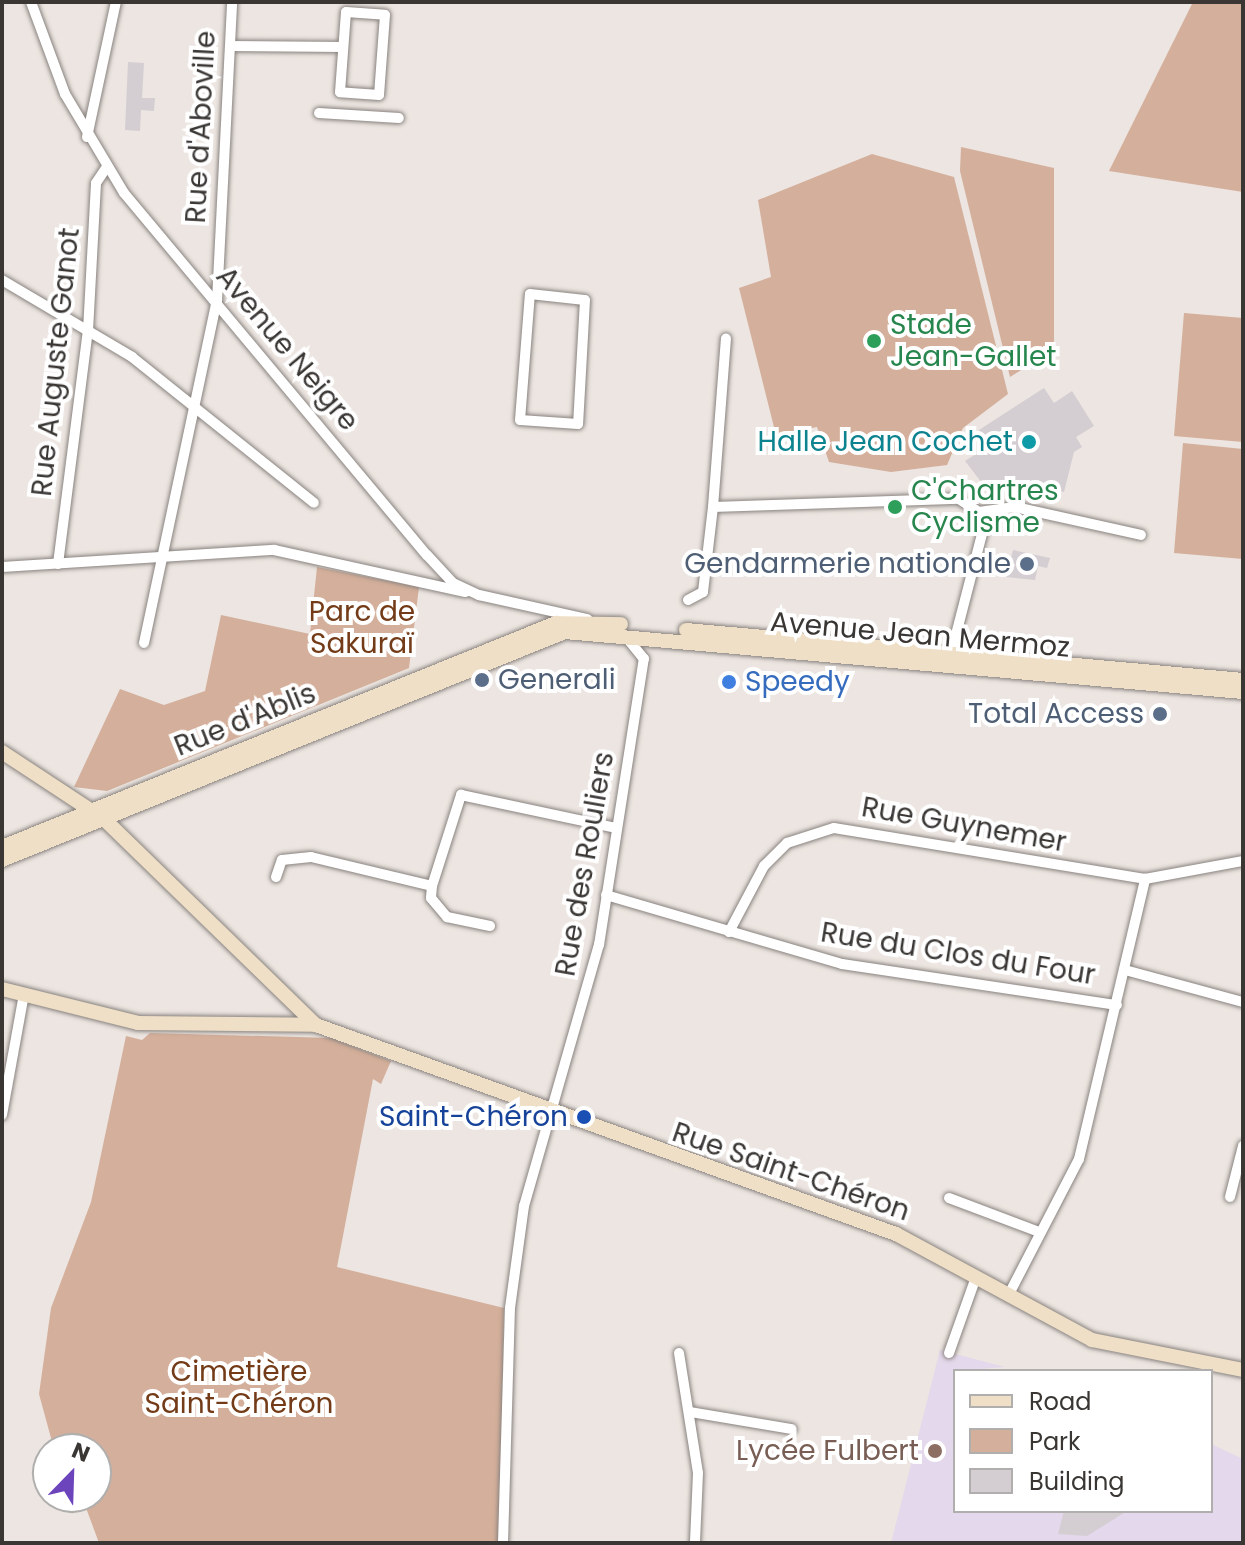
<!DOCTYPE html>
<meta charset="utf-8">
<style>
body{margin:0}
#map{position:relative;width:1245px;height:1545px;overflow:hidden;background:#ece5e1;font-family:Poppins,sans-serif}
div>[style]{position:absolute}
.education>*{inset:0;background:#e4d8ec}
.green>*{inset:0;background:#d4af9b}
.building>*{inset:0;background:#d4ced3}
.roads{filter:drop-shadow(0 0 2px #89837f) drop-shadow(0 0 2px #89837f)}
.street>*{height:10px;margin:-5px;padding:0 5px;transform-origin:5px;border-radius:5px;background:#fff}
.secondary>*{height:14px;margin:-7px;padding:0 7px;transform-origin:7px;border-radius:7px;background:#efdfc7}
.dots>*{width:22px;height:22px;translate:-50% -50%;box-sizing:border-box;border:4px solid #fff;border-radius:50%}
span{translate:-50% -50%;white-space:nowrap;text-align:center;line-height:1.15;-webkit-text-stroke:8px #fff;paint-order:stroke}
.street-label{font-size:28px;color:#393634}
.leisure-label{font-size:28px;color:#27864d}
.left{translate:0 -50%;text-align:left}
.culture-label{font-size:28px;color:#0d838f}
.right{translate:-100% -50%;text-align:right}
.service-label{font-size:28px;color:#4e5e75}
.park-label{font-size:28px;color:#733b17}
.shop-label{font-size:28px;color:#366cbe}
.transit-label{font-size:28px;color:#164399}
.education-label{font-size:28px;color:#785e54}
.frame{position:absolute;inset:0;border:4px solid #393634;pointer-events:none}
.legend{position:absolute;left:953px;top:1369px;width:260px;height:144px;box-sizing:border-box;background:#fff;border:2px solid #b0afae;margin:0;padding:10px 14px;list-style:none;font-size:24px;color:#393634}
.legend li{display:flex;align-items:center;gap:16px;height:40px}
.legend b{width:40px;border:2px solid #b0afae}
.north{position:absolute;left:32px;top:1433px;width:80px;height:80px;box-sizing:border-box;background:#fff;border:2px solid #b0afae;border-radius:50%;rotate:23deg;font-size:22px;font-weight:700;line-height:32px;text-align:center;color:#393634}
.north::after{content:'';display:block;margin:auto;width:28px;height:36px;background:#6c44bc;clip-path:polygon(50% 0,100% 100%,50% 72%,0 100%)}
</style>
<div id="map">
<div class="education">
<div style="clip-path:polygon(940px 1350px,1005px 1367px,955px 1371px,955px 1511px,1211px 1511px,1211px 1444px,1243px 1459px,1243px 1543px,891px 1543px)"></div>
</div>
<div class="green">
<div style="clip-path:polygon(1193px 2px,1243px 2px,1243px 192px,1109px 171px)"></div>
<div style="clip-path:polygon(961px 147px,1054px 168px,1054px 350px,1010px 377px,960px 171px)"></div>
<div style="clip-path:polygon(872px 154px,954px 177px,1008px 394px,963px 428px,947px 465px,891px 472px,829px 462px,817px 427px,776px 435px,739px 288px,771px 277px,758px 200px)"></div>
<div style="clip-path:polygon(1184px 313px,1243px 318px,1243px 442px,1174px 436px)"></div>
<div style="clip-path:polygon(1183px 443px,1243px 449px,1243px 559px,1174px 553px)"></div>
<div style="clip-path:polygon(317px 567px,419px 587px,409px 668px,107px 791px,74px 787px,120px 689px,164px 705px,205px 691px,221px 615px,310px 634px)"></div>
<div style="clip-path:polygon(150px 1033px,331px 1038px,391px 1061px,381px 1084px,373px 1079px,337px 1267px,504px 1308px,500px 1543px,99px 1543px,82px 1497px,96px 1497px,96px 1449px,54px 1449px,39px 1394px,51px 1308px,91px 1202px,126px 1036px,142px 1040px)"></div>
</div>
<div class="building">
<div style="clip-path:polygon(128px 62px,144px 63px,142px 98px,155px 98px,154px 111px,141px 110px,140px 131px,125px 130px)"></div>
<div style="clip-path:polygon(1044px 388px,1054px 403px,1072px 391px,1094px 426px,1076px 437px,1082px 447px,1074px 452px,1064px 492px,1010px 480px,999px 487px,982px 483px,965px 461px,984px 449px,979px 430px)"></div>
<div style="clip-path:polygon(1013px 550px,1050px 558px,1047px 568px,1038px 566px,1035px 580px,1006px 577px)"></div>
<div style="clip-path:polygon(1064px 1511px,1127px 1511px,1087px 1536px,1058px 1534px)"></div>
</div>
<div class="roads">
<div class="street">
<div style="left:31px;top:2px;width:98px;rotate:69.7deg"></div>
<div style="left:65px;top:94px;width:115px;rotate:59.2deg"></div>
<div style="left:124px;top:193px;width:472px;rotate:50.1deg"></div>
<div style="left:427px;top:555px;width:38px;rotate:47deg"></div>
<div style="left:453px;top:583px;width:29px;rotate:25deg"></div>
<div style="left:479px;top:595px;width:111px;rotate:12.5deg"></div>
<div style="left:346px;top:12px;width:39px;rotate:4deg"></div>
<div style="left:385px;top:15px;width:80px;rotate:94.3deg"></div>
<div style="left:379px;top:95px;width:39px;rotate:-176deg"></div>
<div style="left:340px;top:92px;width:80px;rotate:-85.7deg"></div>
<div style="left:230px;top:46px;width:113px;rotate:0.5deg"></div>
<div style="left:319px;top:113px;width:80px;rotate:3.6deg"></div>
<div style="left:87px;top:137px;width:138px;rotate:-77.9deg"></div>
<div style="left:2px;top:280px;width:151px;rotate:30.6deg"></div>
<div style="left:132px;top:357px;width:233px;rotate:38.7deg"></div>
<div style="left:530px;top:294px;width:55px;rotate:6.2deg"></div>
<div style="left:585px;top:300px;width:124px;rotate:93.2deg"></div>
<div style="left:578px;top:424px;width:58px;rotate:-176.1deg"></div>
<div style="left:520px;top:420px;width:126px;rotate:-85.5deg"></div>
<div style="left:713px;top:507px;width:169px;rotate:-85.6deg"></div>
<div style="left:979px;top:512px;width:36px;rotate:-8deg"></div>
<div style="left:1015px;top:507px;width:129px;rotate:12.5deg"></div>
<div style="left:58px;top:564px;width:235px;rotate:-82.7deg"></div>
<div style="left:88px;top:331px;width:148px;rotate:-86.9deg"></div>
<div style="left:96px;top:183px;width:18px;rotate:-56deg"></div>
<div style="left:2px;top:567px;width:273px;rotate:-3.6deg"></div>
<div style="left:274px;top:550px;width:196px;rotate:12.4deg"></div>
<div style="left:688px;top:600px;width:17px;rotate:-28deg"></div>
<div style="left:703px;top:592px;width:86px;rotate:-83.3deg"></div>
<div style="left:713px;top:507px;width:246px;rotate:-1.9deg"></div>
<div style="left:959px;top:499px;width:24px;rotate:33deg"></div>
<div style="left:979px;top:512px;width:18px;rotate:77deg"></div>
<div style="left:983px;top:530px;width:132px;rotate:104.5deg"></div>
<div style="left:144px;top:643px;width:350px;rotate:-78deg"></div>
<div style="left:217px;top:301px;width:299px;rotate:-87.1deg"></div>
<div style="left:276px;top:877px;width:18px;rotate:-71deg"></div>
<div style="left:282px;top:860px;width:29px;rotate:-6deg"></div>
<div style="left:311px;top:857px;width:124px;rotate:13.5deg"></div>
<div style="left:432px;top:886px;width:96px;rotate:-72.3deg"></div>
<div style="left:461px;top:795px;width:158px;rotate:12deg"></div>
<div style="left:432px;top:886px;width:12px;rotate:95deg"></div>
<div style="left:431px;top:898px;width:25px;rotate:50deg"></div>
<div style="left:447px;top:917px;width:44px;rotate:11.8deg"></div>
<div style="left:606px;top:895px;width:246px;rotate:16.3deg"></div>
<div style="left:842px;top:964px;width:278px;rotate:8.5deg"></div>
<div style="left:729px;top:932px;width:75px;rotate:-62.1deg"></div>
<div style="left:764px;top:866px;width:33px;rotate:-45deg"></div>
<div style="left:787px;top:843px;width:49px;rotate:-17.7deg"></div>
<div style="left:834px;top:828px;width:315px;rotate:9.3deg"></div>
<div style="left:1145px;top:879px;width:100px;rotate:-10.4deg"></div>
<div style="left:1125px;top:970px;width:122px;rotate:15.2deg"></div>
<div style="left:2px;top:1115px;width:123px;rotate:-79.7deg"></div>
<div style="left:1230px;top:1197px;width:53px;rotate:-75.7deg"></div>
<div style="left:949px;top:1198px;width:96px;rotate:20.7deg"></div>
<div style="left:1008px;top:1296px;width:154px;rotate:-62.6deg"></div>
<div style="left:1079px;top:1159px;width:288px;rotate:-76.7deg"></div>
<div style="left:679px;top:1353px;width:121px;rotate:81deg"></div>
<div style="left:698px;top:1473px;width:70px;rotate:92.5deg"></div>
<div style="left:949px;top:1353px;width:81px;rotate:-70.4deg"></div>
<div style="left:690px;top:1412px;width:103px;rotate:9.5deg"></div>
<div style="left:503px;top:1543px;width:235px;rotate:-88.3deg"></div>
<div style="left:510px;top:1308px;width:103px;rotate:-82.2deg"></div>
<div style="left:524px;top:1206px;width:272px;rotate:-74deg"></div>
<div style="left:599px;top:945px;width:290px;rotate:-81.1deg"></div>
<div style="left:644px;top:659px;width:26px;rotate:-129deg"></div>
</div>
<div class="secondary">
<div style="left:686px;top:630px;width:559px;rotate:5.13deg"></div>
<div style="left:2px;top:752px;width:122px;rotate:33.3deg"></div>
<div style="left:104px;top:819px;width:296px;rotate:44.2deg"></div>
<div style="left:2px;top:847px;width:598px;rotate:-22.02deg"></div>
<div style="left:556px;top:623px;width:65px;rotate:0.9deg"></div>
<div style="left:2px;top:860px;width:607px;rotate:-22.05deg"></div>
<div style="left:565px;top:632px;width:681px;rotate:5.06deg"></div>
<div style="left:2px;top:989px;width:140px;rotate:14deg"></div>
<div style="left:138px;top:1023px;width:178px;rotate:0.6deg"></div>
<div style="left:316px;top:1025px;width:617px;rotate:19.82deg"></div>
<div style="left:896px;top:1234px;width:223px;rotate:28.4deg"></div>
<div style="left:1092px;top:1340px;width:154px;rotate:11.2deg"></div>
</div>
</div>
<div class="dots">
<div style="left:874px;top:341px;background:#2e9e5b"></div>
<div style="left:1029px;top:442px;background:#0f9aa8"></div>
<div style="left:895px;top:507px;background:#2e9e5b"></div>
<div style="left:1027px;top:564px;background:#5c6f8a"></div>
<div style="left:482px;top:680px;background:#5c6f8a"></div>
<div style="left:729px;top:682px;background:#3f7fe0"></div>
<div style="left:1160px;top:714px;background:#5c6f8a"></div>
<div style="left:584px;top:1117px;background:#1a4fb4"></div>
<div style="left:935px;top:1451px;background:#8d6e63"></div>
</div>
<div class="street-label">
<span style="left:201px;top:127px;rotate:-87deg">Rue d'Aboville</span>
<span style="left:287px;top:349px;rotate:50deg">Avenue Neigre</span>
<span style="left:56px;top:362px;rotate:-84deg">Rue Auguste Ganot</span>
<span style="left:920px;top:635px;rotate:5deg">Avenue Jean Mermoz</span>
<span style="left:245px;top:720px;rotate:-22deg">Rue d'Ablis</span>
<span style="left:964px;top:825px;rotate:10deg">Rue Guynemer</span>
<span style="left:585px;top:864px;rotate:-80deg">Rue des Rouliers</span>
<span style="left:958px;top:954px;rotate:9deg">Rue du Clos du Four</span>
<span style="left:791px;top:1172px;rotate:19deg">Rue Saint-Chéron</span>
</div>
<div class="leisure-label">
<span class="left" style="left:890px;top:341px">Stade<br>Jean-Gallet</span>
<span class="left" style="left:911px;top:507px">C'Chartres<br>Cyclisme</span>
</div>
<div class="culture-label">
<span class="right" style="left:1013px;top:442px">Halle Jean Cochet</span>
</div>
<div class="service-label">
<span class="right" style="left:1011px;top:564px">Gendarmerie nationale</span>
<span class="left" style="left:498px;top:680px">Generali</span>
<span class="right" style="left:1144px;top:714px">Total Access</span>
</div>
<div class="park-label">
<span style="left:362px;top:628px">Parc de<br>Sakuraï</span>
<span style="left:239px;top:1388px">Cimetière<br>Saint-Chéron</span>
</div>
<div class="shop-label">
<span class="left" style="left:745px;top:682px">Speedy</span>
</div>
<div class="transit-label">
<span class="right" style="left:568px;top:1117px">Saint-Chéron</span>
</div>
<div class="education-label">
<span class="right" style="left:919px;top:1451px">Lycée Fulbert</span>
</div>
<div class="frame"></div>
<ul class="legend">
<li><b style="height:10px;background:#efdfc7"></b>Road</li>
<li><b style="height:22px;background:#d4af9b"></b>Park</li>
<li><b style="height:22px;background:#d4ced3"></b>Building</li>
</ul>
<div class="north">N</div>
</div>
